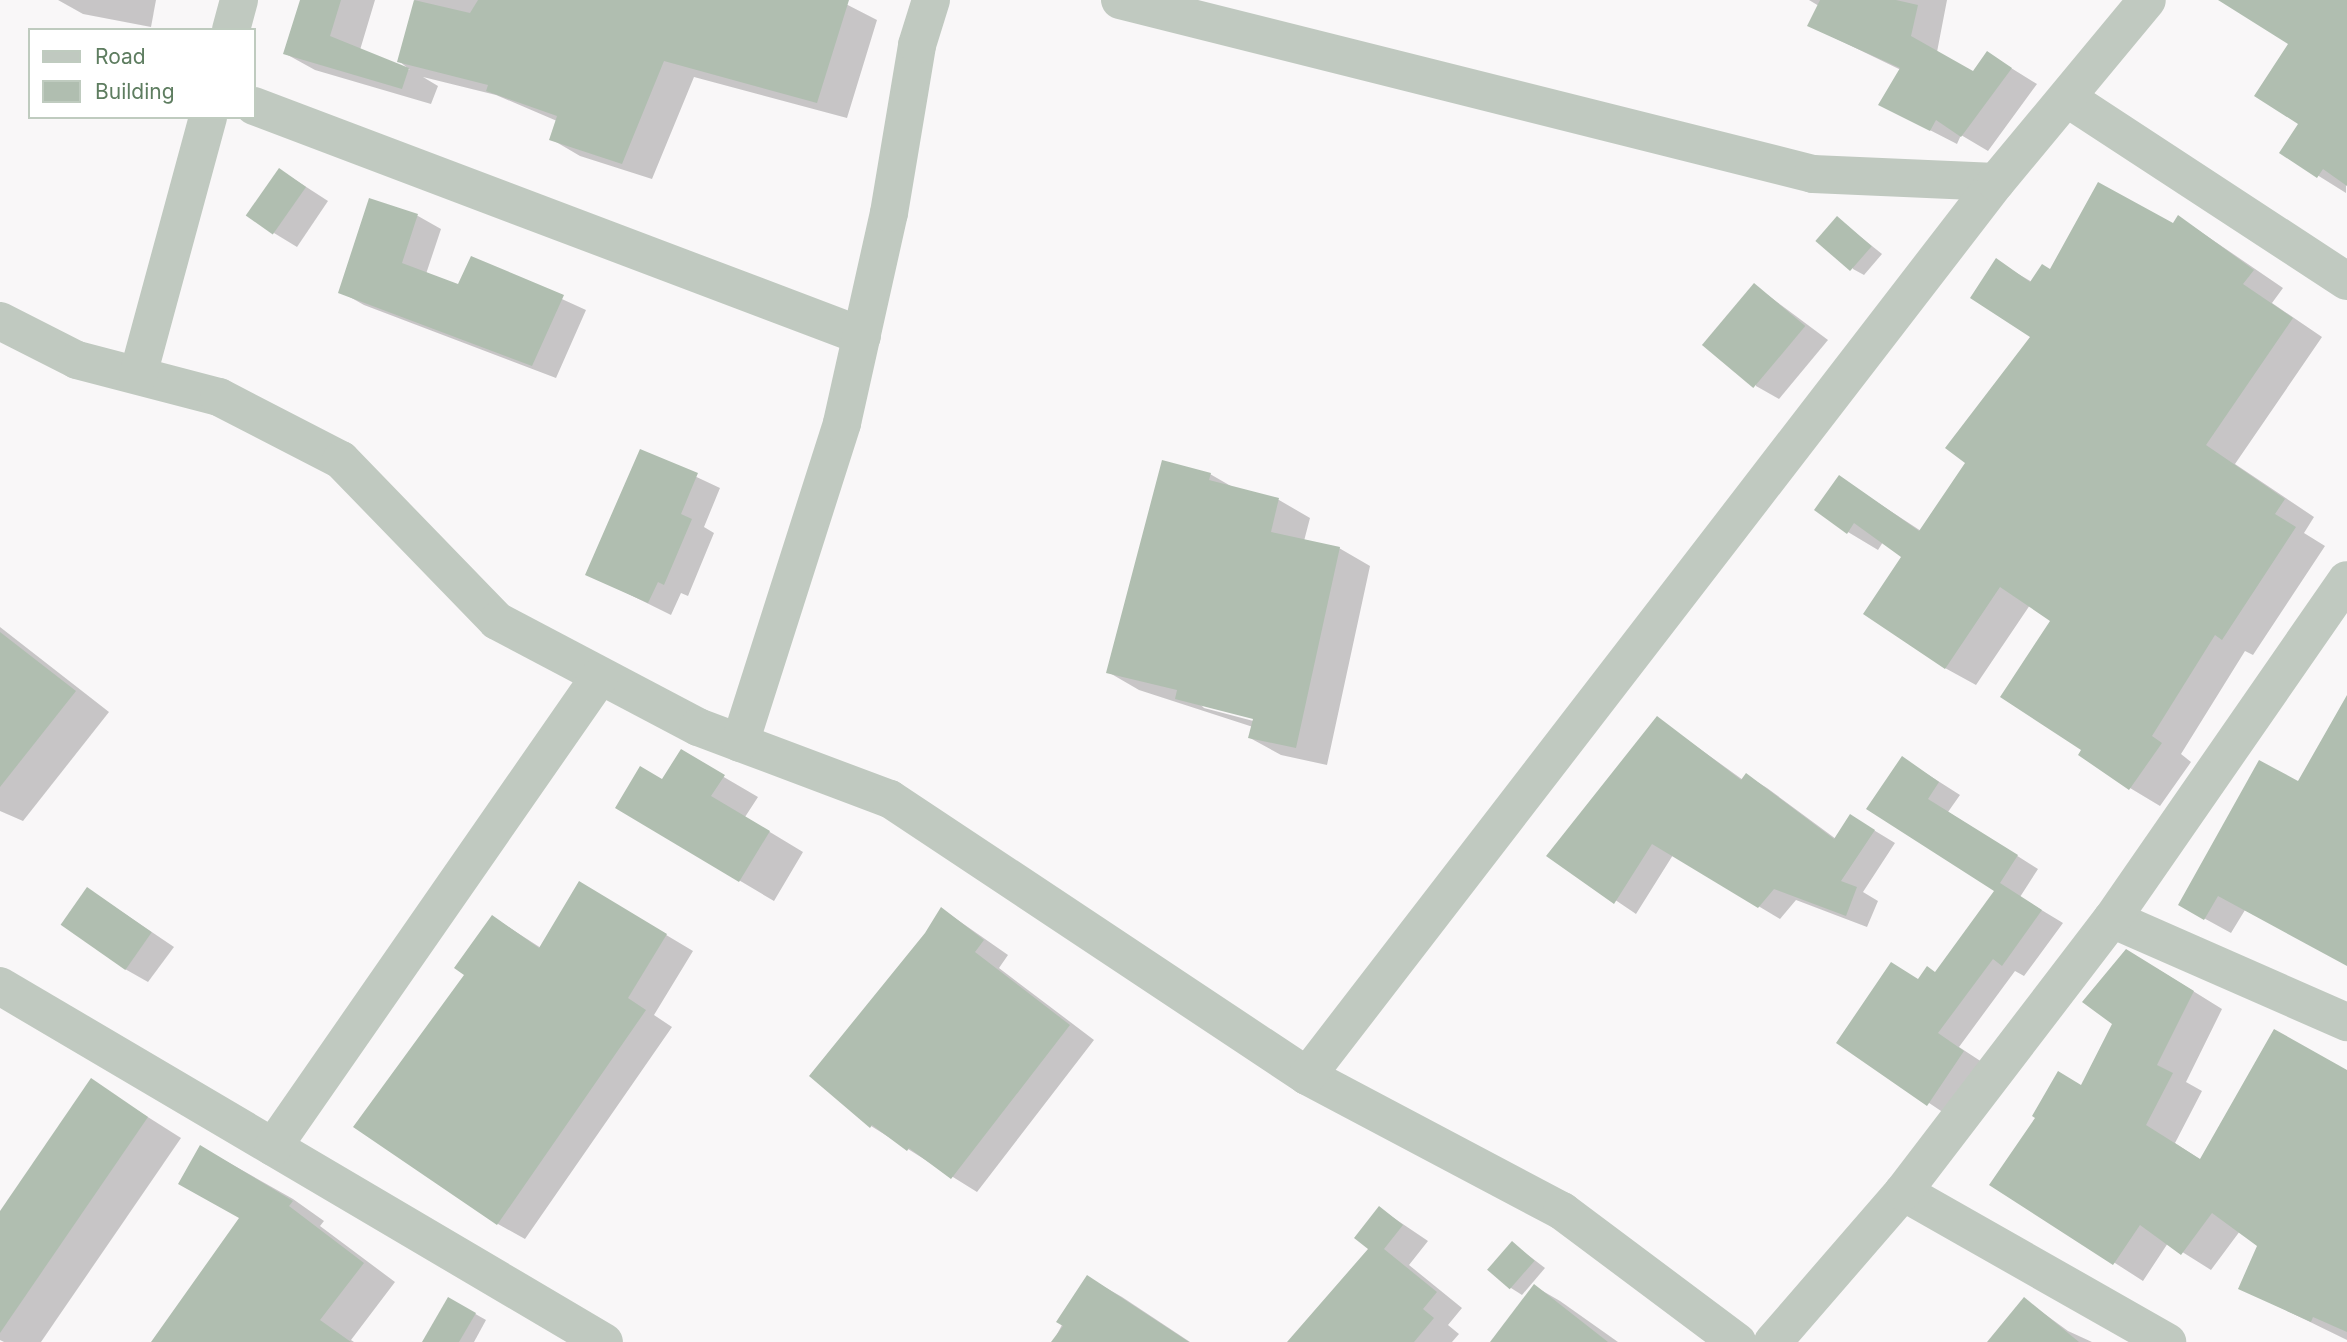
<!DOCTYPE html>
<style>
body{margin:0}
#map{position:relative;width:2347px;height:1342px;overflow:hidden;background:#f9f7f8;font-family:Inter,sans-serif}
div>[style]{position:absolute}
.shadow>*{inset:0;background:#0003}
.building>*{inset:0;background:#b0beb0;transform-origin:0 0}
.minor>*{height:38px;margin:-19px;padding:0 19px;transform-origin:19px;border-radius:19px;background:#c0c9c0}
span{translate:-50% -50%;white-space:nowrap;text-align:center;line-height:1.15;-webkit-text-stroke:7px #fff;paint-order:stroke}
.legend{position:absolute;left:28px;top:28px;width:228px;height:91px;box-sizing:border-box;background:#fff;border:2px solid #bfcbbf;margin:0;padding:9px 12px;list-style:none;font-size:21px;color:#5e7d60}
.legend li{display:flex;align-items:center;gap:14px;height:35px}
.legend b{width:35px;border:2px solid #bfcbbf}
</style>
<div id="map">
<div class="shadow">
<div style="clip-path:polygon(58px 0,156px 0,151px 27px,83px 14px)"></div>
<div style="clip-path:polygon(303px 0,375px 0,360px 50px,410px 70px,399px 61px,415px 0,838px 0,877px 20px,847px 118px,694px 77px,652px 179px,580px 156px,551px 139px,557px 121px,496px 95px,423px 77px,438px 86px,431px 104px,315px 70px,286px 54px)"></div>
<div style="clip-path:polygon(1809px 0,1947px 0,1937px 52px,1973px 73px,1987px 53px,2037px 84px,1988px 151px,1961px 135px,1957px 144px,1881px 105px,1901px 70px,1810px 26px,1819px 6px)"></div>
<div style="clip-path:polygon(2221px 0,2347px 0,2346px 193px,2282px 153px,2301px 123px,2290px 43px)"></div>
<div style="clip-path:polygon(280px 170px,328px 201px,297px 247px,274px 233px)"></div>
<div style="clip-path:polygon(370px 201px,418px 216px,441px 229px,426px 274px,459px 286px,472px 258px,586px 310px,556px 378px,364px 305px,341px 292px)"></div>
<div style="clip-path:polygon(2179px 217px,2283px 288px,2272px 303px,2322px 337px,2235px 464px,2314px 517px,2304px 533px,2325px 546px,2253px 655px,2245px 651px,2181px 754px,2191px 762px,2160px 806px,2130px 788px,2083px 750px,2053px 621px,2030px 605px,1976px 685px,1945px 668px,1904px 557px,1883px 542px,1878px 550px,1848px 532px,1840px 478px,1921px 531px,1967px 463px,2032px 336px,1996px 261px,2032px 282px,2173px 225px)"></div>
<div style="clip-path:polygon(1837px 218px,1882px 254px,1864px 275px,1853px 269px)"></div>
<div style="clip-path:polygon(1754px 285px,1828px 340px,1779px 399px,1756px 386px)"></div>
<div style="clip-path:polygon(641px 451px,720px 488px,704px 527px,714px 533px,688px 596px,681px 593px,671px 615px,588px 574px)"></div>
<div style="clip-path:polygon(evenodd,1210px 474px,1236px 489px,1279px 500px,1310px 518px,1304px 541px,1339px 548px,1370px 566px,1327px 765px,1281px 755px,1250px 738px,1253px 727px,1139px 690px,1108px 672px,1210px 474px,1199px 703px,1262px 719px,1261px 723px,1204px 708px,1199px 703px)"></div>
<div style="clip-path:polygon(0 627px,109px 712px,23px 821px,0 811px)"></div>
<div style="clip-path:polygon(1657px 718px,1743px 780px,1746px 775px,1767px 788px,1836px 839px,1872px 829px,1895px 843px,1863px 892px,1878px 901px,1867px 927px,1796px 900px,1780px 919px,1673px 855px,1636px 914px,1549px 855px)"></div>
<div style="clip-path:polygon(681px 752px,758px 797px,745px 817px,803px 852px,774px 901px,617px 808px,663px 781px)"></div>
<div style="clip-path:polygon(1902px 758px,1960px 795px,1948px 812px,2038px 869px,2020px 897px,2063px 923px,2024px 976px,2015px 971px,1959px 1047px,1985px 1064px,1950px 1117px,1838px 1042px,1919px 980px,1936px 974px,1996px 891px,1869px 808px)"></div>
<div style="clip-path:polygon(2260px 762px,2347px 964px,2245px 910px,2231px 933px,2180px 905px)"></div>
<div style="clip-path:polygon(88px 889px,174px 947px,148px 982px,125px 969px)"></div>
<div style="clip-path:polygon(606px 899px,693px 951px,654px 1015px,672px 1027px,525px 1239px,498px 1224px,466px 975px,493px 917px,541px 948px)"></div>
<div style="clip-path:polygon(942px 909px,1008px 955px,999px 968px,1094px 1040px,977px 1192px,871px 1126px,927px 934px)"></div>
<div style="clip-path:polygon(2156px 968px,2222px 1009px,2186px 1082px,2202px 1091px,2175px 1143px,2201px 1160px,2347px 1072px,2347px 1340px,2240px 1288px,2259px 1246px,2240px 1231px,2211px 1270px,2168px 1243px,2143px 1281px,1992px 1184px,2082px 1087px)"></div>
<div style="clip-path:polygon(91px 1081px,181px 1138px,41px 1342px,4px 1342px,0 1340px,0 1214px)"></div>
<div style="clip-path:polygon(201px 1147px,293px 1199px,324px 1221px,320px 1226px,395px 1282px,351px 1340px,354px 1342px,154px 1342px,241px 1218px)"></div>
<div style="clip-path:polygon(1379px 1208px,1428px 1241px,1409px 1265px,1462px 1308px,1448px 1325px,1459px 1334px,1452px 1342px,1289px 1342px,1371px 1249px)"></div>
<div style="clip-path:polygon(1512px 1243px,1545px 1268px,1522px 1295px,1511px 1288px)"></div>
<div style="clip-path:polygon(1087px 1277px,1122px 1297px,1190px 1342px,1053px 1342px)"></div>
<div style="clip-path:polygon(1534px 1286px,1560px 1301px,1618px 1342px,1492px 1342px)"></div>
<div style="clip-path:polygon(449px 1299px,486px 1320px,474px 1342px,437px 1342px)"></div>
<div style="clip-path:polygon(2024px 1299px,2068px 1331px,2092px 1342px,1989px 1342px)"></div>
</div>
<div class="building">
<div style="clip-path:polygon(300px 0,341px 0,330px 36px,409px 68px,402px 89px,283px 54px)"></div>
<div style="clip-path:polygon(414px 0,470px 13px,478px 0,849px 0,817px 103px,664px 61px,622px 164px,549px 140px,557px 116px,486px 91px,488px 85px,397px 62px)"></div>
<div style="clip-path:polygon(1820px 0,1896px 0,1918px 5px,1911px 36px,1973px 71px,1987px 51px,2012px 68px,1961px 137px,1936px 120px,1930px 131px,1878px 105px,1900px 68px,1807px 26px)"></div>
<div style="clip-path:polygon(2218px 0,2347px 0,2347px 186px,2323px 169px,2317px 178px,2279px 153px,2298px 124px,2254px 96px,2288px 44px)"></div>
<div style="left:279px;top:168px;width:33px;height:58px;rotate:35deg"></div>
<div style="clip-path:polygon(2098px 182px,2173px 223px,2178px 215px,2254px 270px,2243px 284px,2293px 318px,2206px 445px,2285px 499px,2275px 514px,2296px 527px,2222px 640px,2215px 635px,2152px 736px,2162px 743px,2129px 790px,2078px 755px,2081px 750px,2000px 697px,2050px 621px,2000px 587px,1945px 669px,1863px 614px,1901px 557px,1854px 523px,1847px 534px,1814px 510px,1839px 475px,1919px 531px,1965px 463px,1945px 448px,2030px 337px,1970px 298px,1996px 258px,2030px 282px,2042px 264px,2050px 269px)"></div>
<div style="clip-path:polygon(369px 198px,418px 214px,402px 263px,458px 284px,471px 256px,564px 295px,532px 366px,338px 293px)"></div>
<div style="left:1837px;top:216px;width:46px;height:33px;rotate:41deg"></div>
<div style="left:1754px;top:283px;width:67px;height:81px;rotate:40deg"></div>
<div style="clip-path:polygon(640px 449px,698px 473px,681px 514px,692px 519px,664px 585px,658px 582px,648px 603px,585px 575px)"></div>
<div style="clip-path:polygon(1162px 460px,1211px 473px,1209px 480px,1279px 498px,1271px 532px,1340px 547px,1296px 748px,1248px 738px,1253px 719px,1175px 699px,1177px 690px,1106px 673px)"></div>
<div style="clip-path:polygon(0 632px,76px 691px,0 787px)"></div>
<div style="clip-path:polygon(2347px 695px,2347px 966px,2218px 896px,2204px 920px,2178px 905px,2259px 760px,2298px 781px)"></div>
<div style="clip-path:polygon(1657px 716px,1741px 780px,1746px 773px,1834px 839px,1850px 814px,1875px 830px,1841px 881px,1857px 887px,1846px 916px,1774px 889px,1758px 908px,1652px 844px,1614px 904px,1546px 856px)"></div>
<div style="clip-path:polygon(681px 749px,725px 775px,711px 796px,770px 831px,739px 882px,615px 808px,640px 766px,662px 779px)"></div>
<div style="clip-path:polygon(1902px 756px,1939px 782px,1928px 799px,2018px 855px,2000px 883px,2042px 910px,2002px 966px,1993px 959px,1938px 1033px,1964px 1051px,1927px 1106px,1836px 1043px,1891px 962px,1918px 979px,1927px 966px,1935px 972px,1994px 891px,1866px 809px)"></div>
<div style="clip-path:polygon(579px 881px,667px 934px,628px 998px,646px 1010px,497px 1225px,353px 1127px,464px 975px,454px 968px,492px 915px,539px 948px)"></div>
<div style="left:87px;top:887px;width:79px;height:46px;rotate:35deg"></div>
<div style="clip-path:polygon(941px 907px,984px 940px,975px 952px,1070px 1025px,951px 1179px,909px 1148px,907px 1151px,872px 1125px,870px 1128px,809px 1076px,925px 933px)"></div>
<div style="clip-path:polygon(2126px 949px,2194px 991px,2157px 1065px,2173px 1073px,2146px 1125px,2200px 1159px,2274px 1029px,2347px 1070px,2347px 1332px,2313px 1317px,2311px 1322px,2238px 1289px,2257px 1246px,2212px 1213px,2181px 1255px,2140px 1225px,2113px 1265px,1989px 1185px,2035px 1118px,2032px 1116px,2058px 1071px,2081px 1085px,2112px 1024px,2082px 1002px)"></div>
<div style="clip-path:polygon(91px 1078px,148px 1117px,0 1333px,0 1211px)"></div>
<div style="clip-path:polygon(200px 1145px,293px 1201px,289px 1206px,364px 1263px,320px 1320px,351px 1342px,151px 1342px,239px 1218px,178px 1184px)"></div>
<div style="clip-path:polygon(1379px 1206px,1403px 1225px,1384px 1249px,1437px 1292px,1423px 1309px,1434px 1318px,1414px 1342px,1287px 1342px,1368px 1249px,1354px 1238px)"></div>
<div style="left:1512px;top:1241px;width:30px;height:38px;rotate:41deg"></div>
<div style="clip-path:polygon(1087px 1275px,1189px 1342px,1051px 1342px,1063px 1326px,1056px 1322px)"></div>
<div style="clip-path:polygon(1534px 1284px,1608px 1342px,1490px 1342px)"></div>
<div style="clip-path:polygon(448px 1297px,476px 1313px,459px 1342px,422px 1342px)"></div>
<div style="clip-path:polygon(2024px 1297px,2079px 1342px,1987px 1342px)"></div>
</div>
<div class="minor">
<div style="left:1120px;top:0;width:715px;rotate:14.09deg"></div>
<div style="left:1813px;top:174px;width:183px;rotate:2.5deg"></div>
<div style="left:231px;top:30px;width:31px;rotate:-75deg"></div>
<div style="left:2067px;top:98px;width:334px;rotate:33.2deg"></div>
<div style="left:254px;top:106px;width:650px;rotate:20.72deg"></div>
<div style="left:0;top:321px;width:86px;rotate:26.9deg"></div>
<div style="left:77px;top:360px;width:147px;rotate:14.6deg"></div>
<div style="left:219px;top:397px;width:137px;rotate:27.3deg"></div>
<div style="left:341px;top:460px;width:224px;rotate:45.9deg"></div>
<div style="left:497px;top:621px;width:227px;rotate:27.8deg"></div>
<div style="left:698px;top:727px;width:205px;rotate:20.6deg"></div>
<div style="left:890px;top:799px;width:501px;rotate:33.59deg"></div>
<div style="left:1307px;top:1076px;width:289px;rotate:27.9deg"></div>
<div style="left:1562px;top:1211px;width:219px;rotate:36.8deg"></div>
<div style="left:138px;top:375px;width:267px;rotate:-74.8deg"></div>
<div style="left:740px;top:743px;width:336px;rotate:-72.3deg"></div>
<div style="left:842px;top:423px;width:215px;rotate:-77.4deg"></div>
<div style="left:889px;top:213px;width:170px;rotate:-80.5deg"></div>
<div style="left:917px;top:45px;width:47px;rotate:-72.7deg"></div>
<div style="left:2112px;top:919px;width:257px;rotate:23.7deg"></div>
<div style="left:0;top:986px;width:701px;rotate:30.52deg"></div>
<div style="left:1307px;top:1076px;width:1129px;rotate:-52.38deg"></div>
<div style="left:1996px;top:182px;width:236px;rotate:-50.3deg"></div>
<div style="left:273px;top:1147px;width:573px;rotate:-55.23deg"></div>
<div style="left:1903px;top:1192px;width:304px;rotate:29.6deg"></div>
<div style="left:1773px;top:1342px;width:198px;rotate:-49.1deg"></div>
<div style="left:1903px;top:1192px;width:344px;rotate:-52.6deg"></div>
<div style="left:2112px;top:919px;width:412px;rotate:-55.3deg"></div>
</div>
<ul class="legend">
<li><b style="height:9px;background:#c0c9c0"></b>Road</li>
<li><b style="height:19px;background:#b0beb0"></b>Building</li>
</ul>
</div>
